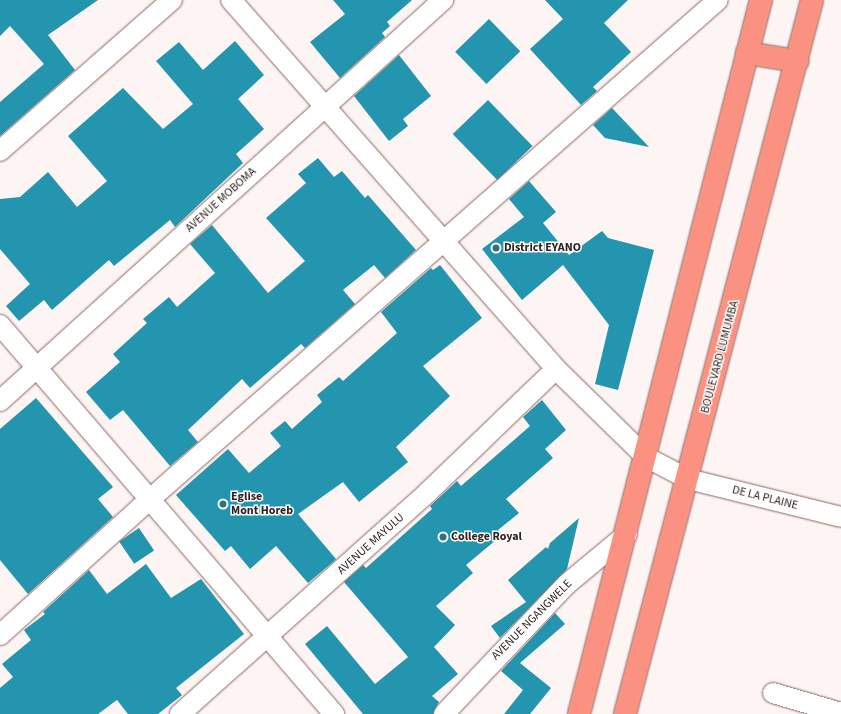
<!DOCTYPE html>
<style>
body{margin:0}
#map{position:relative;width:841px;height:714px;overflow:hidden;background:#fdf5f4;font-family:"Source Sans 3",sans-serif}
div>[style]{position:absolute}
.building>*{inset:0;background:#2395ae;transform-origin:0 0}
.roads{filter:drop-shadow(0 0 1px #8a6861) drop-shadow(0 0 1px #8a6861)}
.street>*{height:20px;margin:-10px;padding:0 10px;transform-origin:10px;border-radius:10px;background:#fff}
.highway>*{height:22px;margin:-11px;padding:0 11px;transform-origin:11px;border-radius:11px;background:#fb9281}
.dots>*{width:11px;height:11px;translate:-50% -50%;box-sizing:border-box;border:2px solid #fff;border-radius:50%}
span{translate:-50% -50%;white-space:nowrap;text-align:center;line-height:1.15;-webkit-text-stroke:3px #fff;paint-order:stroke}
.street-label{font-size:12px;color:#312320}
.poi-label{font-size:12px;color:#312320;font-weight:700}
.left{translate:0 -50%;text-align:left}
</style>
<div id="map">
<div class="building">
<div style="clip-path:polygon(0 0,98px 0,48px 35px,75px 70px,0 136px,0 102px,44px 64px,10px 26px,0 36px)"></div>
<div style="clip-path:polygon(333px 0,412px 0,387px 22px,390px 26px,382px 33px,385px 37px,340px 78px,310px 42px,345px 14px)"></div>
<div style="clip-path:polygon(545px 0,628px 0,604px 23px,631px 52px,593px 87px,597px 91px,581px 105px,530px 49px,563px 19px)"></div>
<div style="left:489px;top:19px;width:45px;height:47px;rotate:46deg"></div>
<div style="clip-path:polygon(235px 41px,264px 75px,238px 99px,264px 129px,236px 154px,243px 163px,175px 227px,170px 220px,114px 266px,109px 260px,52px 310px,44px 300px,19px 321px,6px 306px,30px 284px,0 249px,0 199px,20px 197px,48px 172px,77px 207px,107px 181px,68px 136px,123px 88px,163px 129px,193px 104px,156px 61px,179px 42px,203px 70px)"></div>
<div style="clip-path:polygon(399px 55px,431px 96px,403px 119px,408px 126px,389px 141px,354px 96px)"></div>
<div style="left:488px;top:100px;width:64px;height:49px;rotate:46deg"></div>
<div style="clip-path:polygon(612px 108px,649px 147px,605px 138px,593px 125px)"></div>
<div style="clip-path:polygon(318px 158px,334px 177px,342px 171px,365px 198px,368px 195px,416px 250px,385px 278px,374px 265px,343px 290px,355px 304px,305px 348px,301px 344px,250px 388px,242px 379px,188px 430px,198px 442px,170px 466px,123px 410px,110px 420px,86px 392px,120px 362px,113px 354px,147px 323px,143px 319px,169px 297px,177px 307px,215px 273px,190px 244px,212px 225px,268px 293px,305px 261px,266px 218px,306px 183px,298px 174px)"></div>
<div style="clip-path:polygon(529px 181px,556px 212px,543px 223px,569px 255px,602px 231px,608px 238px,654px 250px,618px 390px,595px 384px,609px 325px,563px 265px,522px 300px,482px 249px,524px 217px,509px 199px)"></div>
<div style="clip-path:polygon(440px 265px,482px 318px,423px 366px,450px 396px,396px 447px,408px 462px,359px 502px,343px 482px,298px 514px,336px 559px,333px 562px,308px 583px,276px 546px,250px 569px,231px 546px,225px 551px,176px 495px,228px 449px,249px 473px,281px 446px,270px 433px,285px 421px,292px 429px,322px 402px,317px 395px,339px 377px,343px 381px,397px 333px,381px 312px,431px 268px,433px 270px)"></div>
<div style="clip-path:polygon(36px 398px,113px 487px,98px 499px,113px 517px,28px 594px,0 560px,0 429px)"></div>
<div style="clip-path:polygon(542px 400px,566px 430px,545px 449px,553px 458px,506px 499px,519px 513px,498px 530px,502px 535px,466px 565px,473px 573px,436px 606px,455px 625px,434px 647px,458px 674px,432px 696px,439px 702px,433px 714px,363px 714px,305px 644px,327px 626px,375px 684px,408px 657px,344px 582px,363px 565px,366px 568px,432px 509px,430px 506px,457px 481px,461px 486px,530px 426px,523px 417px)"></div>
<div style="clip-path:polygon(579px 518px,567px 569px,500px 638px,491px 626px,526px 602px,508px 580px,546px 547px,548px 549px,550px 543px)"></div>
<div style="left:139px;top:528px;width:27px;height:24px;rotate:56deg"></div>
<div style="clip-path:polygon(146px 564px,171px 598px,201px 579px,244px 634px,176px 688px,182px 695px,158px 714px,128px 714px,117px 700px,98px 714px,0 714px,0 688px,13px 677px,2px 664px,31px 640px,24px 630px,45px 614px,43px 612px,89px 570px,107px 594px)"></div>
<div style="clip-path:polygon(555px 613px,565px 624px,520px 663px,551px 688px,530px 714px,504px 714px,523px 690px,501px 671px)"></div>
</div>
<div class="roads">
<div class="street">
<div style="left:231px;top:0;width:492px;rotate:48.6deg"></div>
<div style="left:556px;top:369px;width:126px;rotate:44.4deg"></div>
<div style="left:646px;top:457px;width:47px;rotate:27.6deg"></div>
<div style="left:688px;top:479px;width:158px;rotate:13.9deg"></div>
<div style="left:0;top:151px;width:229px;rotate:-41.3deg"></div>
<div style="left:0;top:325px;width:513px;rotate:49.35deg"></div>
<div style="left:0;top:401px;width:598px;rotate:-42.15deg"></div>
<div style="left:0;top:635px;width:201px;rotate:-42.2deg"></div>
<div style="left:149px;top:500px;width:757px;rotate:-41.31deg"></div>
<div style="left:773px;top:693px;width:71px;rotate:16.4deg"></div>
<div style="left:180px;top:714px;width:331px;rotate:-41.8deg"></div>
<div style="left:427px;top:493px;width:179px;rotate:-43.9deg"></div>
<div style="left:444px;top:714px;width:179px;rotate:-46.6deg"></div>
<div style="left:567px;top:584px;width:78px;rotate:-39.8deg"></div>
</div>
<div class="highway">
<div style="left:747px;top:53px;width:51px;rotate:9.1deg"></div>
<div style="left:579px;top:714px;width:737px;rotate:-75.7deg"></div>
<div style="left:625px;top:714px;width:738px;rotate:-75.32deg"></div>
</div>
</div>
<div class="dots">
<div style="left:496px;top:248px;background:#2e7282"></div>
<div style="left:223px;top:504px;background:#2e7282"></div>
<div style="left:443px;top:537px;background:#2e7282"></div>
</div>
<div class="street-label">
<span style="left:221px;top:200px;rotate:-42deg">AVENUE MOBOMA</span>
<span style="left:720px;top:357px;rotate:-75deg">BOULEVARD LUMUMBA</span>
<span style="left:765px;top:498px;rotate:14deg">DE LA PLAINE</span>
<span style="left:371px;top:544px;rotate:-42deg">AVENUE MAYULU</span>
<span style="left:532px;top:620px;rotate:-45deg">AVENUE NGANGWELE</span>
</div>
<div class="poi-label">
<span class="left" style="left:504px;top:248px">District EYANO</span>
<span class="left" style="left:231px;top:504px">Eglise<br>Mont Horeb</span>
<span class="left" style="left:451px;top:537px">College Royal</span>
</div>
</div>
